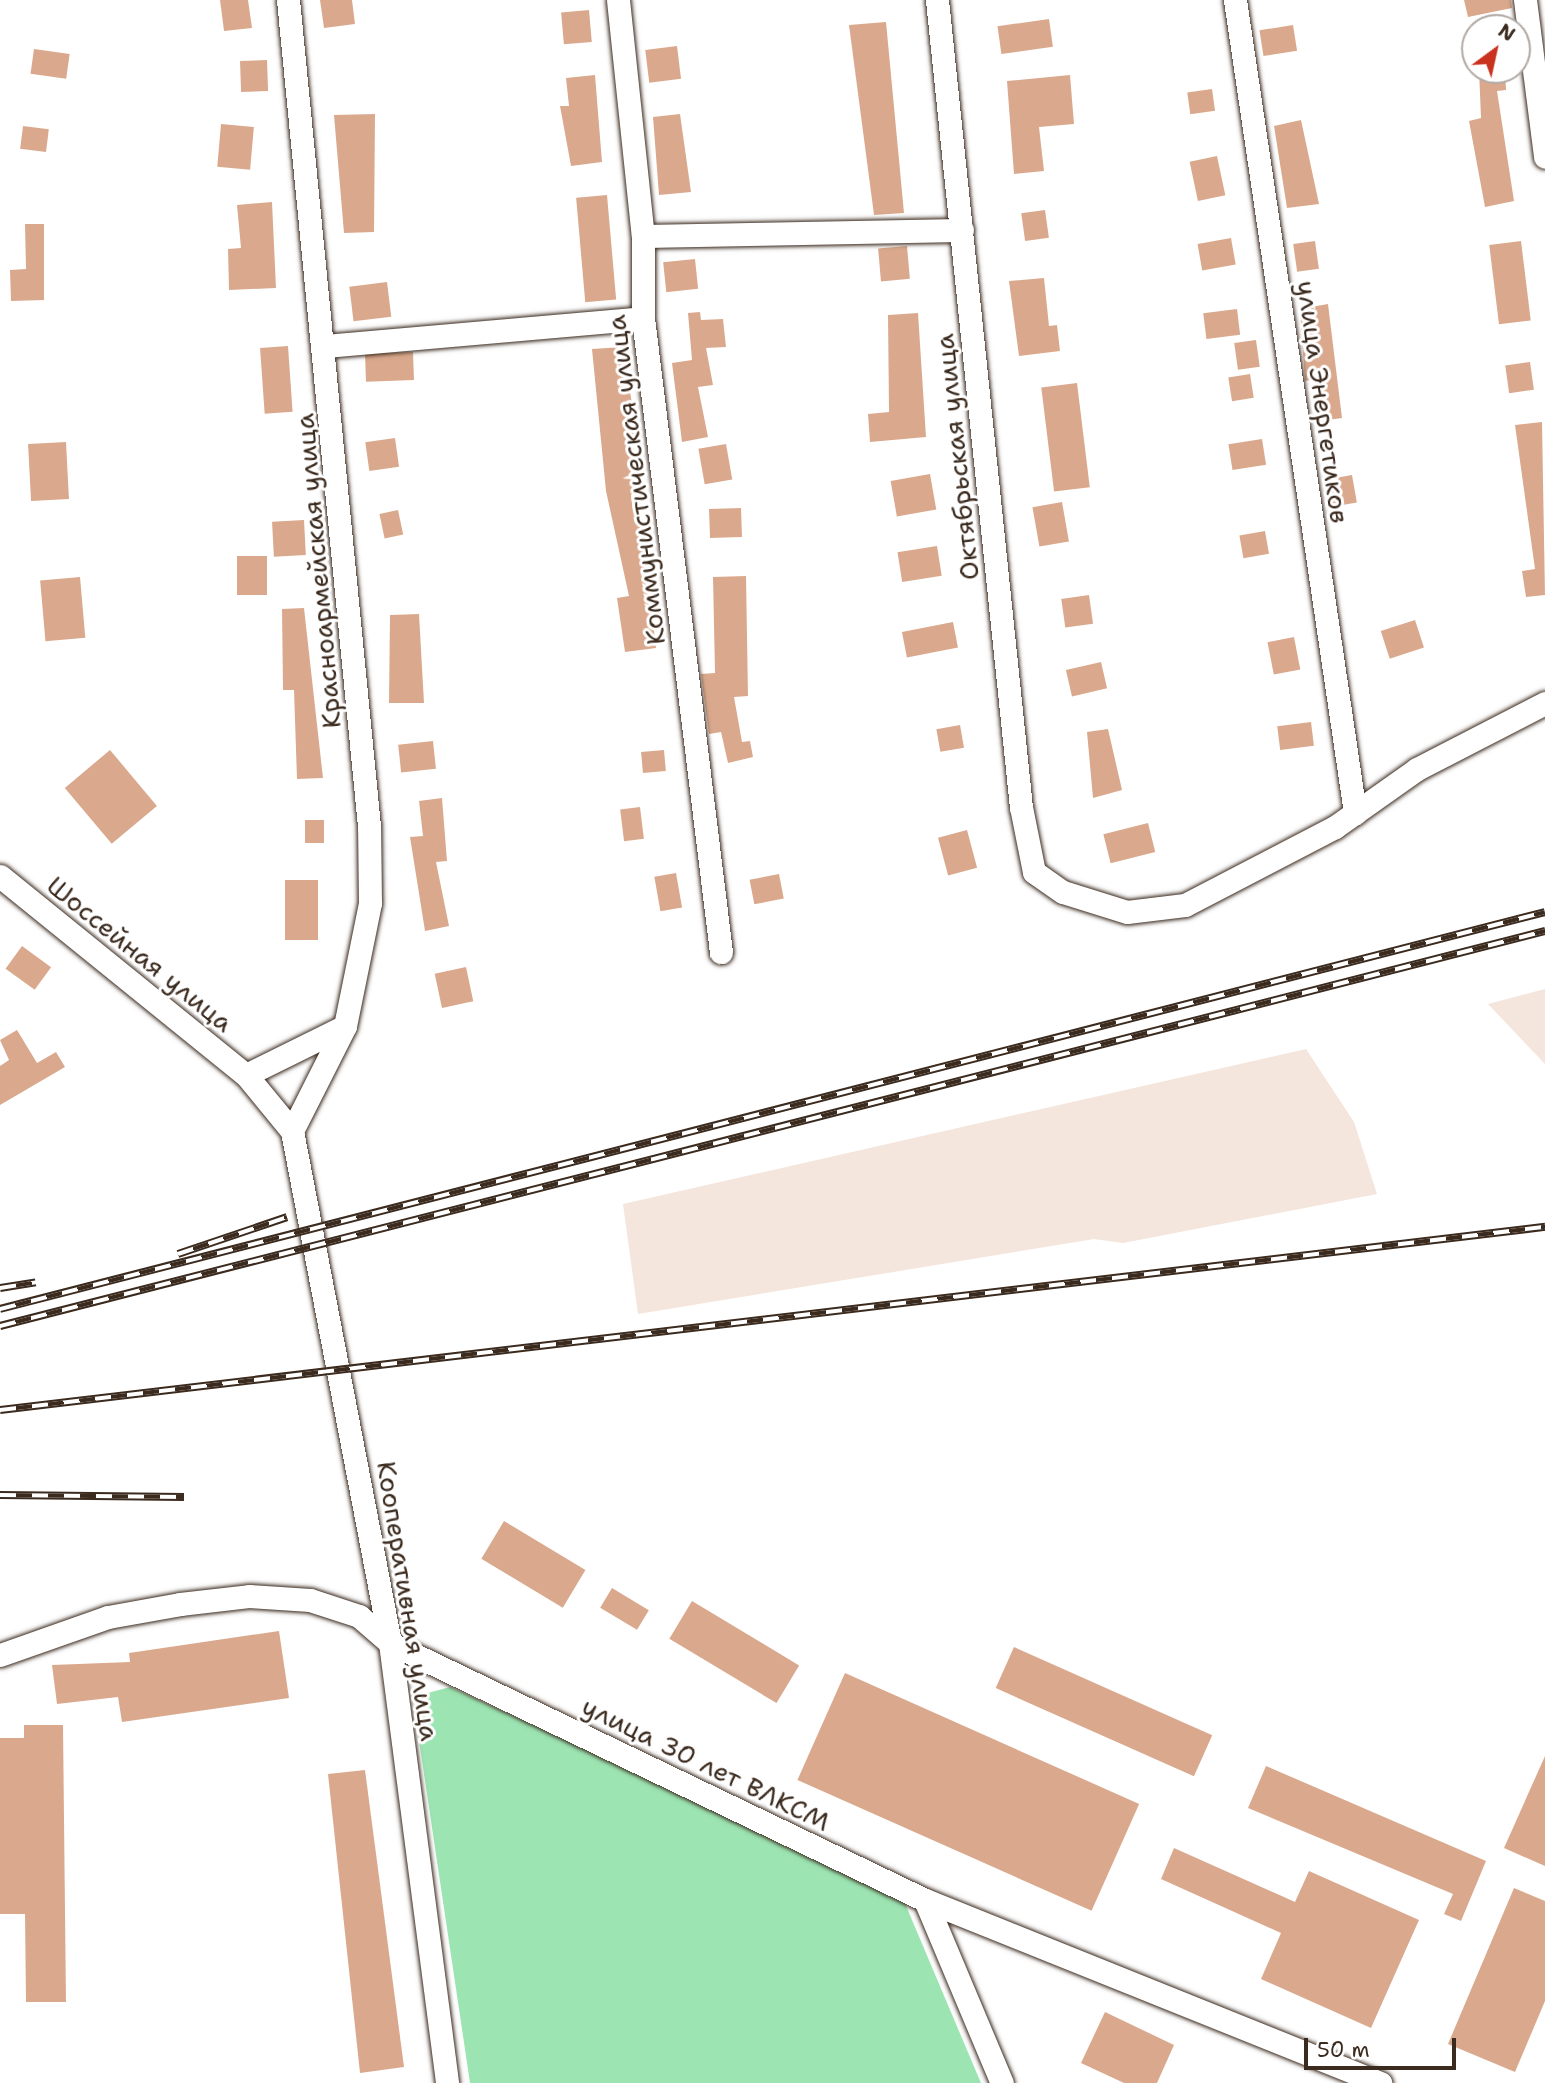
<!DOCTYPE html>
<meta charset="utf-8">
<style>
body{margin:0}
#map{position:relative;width:1545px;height:2083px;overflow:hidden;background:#fff;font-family:"Shantell Sans",sans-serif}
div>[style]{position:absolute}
.built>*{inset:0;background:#f4e5dd}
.green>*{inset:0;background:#9ce5b3}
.building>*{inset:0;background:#daa98d;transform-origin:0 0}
.roads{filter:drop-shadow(0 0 2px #3b2a1e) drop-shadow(0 0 2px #3b2a1e)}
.street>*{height:23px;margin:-11.5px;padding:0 11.5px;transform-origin:11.5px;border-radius:11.5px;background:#fff}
.rail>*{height:8px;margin-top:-4px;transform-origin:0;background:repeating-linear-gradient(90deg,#fff 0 16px,#3b2a1e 0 32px);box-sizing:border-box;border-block:2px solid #3b2a1e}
span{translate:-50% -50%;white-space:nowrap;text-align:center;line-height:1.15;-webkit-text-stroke:6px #fff;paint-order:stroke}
.street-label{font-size:26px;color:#3b2a1e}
.north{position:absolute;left:1461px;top:14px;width:70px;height:70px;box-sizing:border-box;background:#fff;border:2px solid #b1aaa5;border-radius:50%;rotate:33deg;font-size:19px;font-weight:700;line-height:28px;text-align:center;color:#3b2a1e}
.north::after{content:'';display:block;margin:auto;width:24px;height:32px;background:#c8321e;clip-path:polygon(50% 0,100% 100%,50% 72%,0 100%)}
.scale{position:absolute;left:1304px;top:2038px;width:152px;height:32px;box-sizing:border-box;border:4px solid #3b2a1e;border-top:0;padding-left:9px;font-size:21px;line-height:24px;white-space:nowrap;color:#3b2a1e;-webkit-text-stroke:5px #fff;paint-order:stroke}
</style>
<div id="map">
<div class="built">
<div style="clip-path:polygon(1545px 989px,1545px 1064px,1488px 1004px)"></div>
<div style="clip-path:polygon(1306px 1049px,1354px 1122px,1377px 1194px,1123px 1243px,1094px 1239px,638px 1314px,623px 1204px)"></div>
</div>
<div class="green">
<div style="clip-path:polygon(450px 1687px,901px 1894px,981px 2083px,470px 2083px,416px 1720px,424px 1694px)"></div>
</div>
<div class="building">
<div style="clip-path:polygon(220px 0,248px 0,252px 28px,224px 31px)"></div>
<div style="clip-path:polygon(320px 0,352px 0,355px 24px,324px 28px)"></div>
<div style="clip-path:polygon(1464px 0,1511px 0,1512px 8px,1468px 17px)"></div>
<div style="left:589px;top:10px;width:32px;height:28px;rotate:85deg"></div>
<div style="left:1049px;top:19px;width:28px;height:52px;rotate:82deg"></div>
<div style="clip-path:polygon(886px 22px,904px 213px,874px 215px,849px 25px)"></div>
<div style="left:1293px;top:25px;width:26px;height:34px;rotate:81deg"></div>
<div style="left:677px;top:46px;width:33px;height:32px;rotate:83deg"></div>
<div style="left:34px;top:49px;width:36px;height:25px;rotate:8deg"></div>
<div style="left:267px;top:60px;width:31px;height:27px;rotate:88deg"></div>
<div style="clip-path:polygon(1479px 70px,1505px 70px,1506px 90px,1497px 91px,1514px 201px,1485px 207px,1469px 121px,1481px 118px)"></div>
<div style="clip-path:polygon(595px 75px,602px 162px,571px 166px,560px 106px,569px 106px,566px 78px)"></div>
<div style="clip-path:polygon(1070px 75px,1074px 124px,1039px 127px,1044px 171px,1014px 174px,1007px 81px)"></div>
<div style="left:1212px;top:89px;width:22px;height:25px;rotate:82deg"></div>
<div style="clip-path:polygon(375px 114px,374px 232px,344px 233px,334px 115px)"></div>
<div style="clip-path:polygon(680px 114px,691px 192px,659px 195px,653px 117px)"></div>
<div style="clip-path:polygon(1301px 120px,1319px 204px,1287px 208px,1274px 126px)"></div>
<div style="left:221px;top:124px;width:33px;height:43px;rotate:5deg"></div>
<div style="left:23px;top:126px;width:26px;height:23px;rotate:7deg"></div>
<div style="left:1217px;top:156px;width:40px;height:28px;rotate:78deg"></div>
<div style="left:607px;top:195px;width:105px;height:31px;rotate:85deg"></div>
<div style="clip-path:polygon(272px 202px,276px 288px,229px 290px,228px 249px,241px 248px,237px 205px)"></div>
<div style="left:1045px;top:210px;width:28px;height:24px;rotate:82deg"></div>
<div style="clip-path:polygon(25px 224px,44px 224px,44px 300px,11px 301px,10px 270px,26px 269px)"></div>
<div style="left:1231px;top:238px;width:27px;height:34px;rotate:80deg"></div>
<div style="left:1315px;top:241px;width:28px;height:22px;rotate:82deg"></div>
<div style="left:1521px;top:241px;width:80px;height:32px;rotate:83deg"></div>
<div style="left:907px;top:246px;width:33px;height:29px;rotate:85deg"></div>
<div style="left:695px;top:259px;width:30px;height:32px;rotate:84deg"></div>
<div style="clip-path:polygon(1044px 278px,1049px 326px,1057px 325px,1060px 351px,1019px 356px,1009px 281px)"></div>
<div style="left:387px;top:282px;width:35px;height:38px;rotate:83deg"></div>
<div style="clip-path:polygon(1328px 304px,1342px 418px,1321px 421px,1315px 379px,1305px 381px,1300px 309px)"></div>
<div style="left:1237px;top:309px;width:26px;height:34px;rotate:83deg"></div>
<div style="clip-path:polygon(700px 312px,701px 320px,723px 319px,726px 347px,706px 348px,713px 385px,698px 387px,708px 437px,682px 442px,672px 363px,692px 360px,688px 313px)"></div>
<div style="clip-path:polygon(918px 313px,926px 437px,870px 442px,868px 414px,889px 412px,888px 315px)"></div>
<div style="left:1256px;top:340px;width:27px;height:22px;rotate:82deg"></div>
<div style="left:288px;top:346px;width:66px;height:28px;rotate:86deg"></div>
<div style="clip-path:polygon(623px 347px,637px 436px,632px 437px,638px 487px,631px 495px,633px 510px,640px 510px,656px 648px,625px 652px,617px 598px,629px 596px,606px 491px,592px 349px)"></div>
<div style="left:413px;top:352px;width:28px;height:48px;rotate:88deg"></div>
<div style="left:1530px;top:362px;width:28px;height:25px;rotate:82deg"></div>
<div style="left:1250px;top:374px;width:24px;height:22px;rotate:81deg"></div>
<div style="left:1077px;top:383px;width:105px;height:36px;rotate:83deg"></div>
<div style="clip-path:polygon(1542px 422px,1545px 595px,1526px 597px,1522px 571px,1535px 569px,1515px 425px)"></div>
<div style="left:395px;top:438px;width:29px;height:30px;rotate:82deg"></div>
<div style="left:1262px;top:439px;width:26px;height:34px;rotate:81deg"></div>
<div style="left:66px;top:442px;width:57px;height:38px;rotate:87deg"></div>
<div style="left:726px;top:444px;width:36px;height:28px;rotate:80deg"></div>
<div style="left:930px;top:474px;width:36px;height:40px;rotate:80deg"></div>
<div style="left:1352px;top:475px;width:28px;height:26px;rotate:80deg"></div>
<div style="left:1062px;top:502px;width:40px;height:30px;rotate:80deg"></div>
<div style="left:741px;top:508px;width:29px;height:32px;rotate:88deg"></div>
<div style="left:398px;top:510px;width:25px;height:19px;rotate:78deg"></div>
<div style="left:304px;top:520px;width:35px;height:32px;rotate:87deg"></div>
<div style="left:1265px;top:531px;width:23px;height:26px;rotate:80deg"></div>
<div style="left:937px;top:546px;width:30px;height:40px;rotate:81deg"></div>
<div style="left:237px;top:556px;width:30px;height:39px"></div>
<div style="clip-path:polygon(746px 576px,748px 696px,734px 697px,742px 742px,750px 741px,753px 757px,728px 763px,721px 732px,709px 734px,701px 674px,715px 673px,713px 577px)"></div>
<div style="left:80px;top:577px;width:61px;height:40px;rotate:85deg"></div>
<div style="left:1089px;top:595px;width:29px;height:28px;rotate:82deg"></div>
<div style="clip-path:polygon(304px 608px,323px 778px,297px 779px,294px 690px,283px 690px,282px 609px)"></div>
<div style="clip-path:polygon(419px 614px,424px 703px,389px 703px,390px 615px)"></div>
<div style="left:1415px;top:620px;width:29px;height:36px;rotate:72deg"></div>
<div style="left:953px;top:622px;width:26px;height:52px;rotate:79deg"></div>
<div style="left:1294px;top:637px;width:33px;height:27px;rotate:79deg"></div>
<div style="left:1101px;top:662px;width:27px;height:36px;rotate:77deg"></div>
<div style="left:1311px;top:722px;width:24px;height:34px;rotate:83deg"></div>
<div style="left:960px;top:725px;width:23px;height:24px;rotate:80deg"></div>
<div style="clip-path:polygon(1108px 729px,1122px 790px,1093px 798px,1087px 732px)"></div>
<div style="left:433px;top:741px;width:28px;height:35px;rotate:84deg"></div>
<div style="left:110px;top:750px;width:73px;height:59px;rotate:50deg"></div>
<div style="left:664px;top:750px;width:21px;height:23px;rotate:85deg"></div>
<div style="clip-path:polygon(442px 798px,447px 861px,436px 862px,449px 926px,425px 931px,410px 837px,423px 836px,419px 801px)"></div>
<div style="left:640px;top:807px;width:32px;height:20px;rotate:83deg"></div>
<div style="left:305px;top:820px;width:19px;height:23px"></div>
<div style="left:1148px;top:823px;width:30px;height:46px;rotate:76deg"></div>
<div style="left:967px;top:830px;width:39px;height:30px;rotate:75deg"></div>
<div style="left:676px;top:873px;width:35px;height:22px;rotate:80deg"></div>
<div style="left:779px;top:874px;width:25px;height:30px;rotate:79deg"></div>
<div style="left:285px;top:880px;width:33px;height:60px"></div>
<div style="left:22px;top:946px;width:36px;height:28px;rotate:36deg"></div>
<div style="left:466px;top:967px;width:35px;height:32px;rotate:78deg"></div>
<div style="clip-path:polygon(17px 1030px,37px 1063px,56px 1052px,65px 1067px,0 1105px,0 1066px,9px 1060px,0 1040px)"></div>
<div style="left:504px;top:1521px;width:95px;height:44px;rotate:31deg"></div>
<div style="left:612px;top:1588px;width:43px;height:23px;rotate:31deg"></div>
<div style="left:692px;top:1601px;width:125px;height:44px;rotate:31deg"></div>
<div style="clip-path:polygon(279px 1631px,289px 1698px,122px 1722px,118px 1697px,57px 1704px,52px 1665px,130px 1662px,129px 1653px)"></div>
<div style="left:1014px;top:1647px;width:217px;height:45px;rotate:24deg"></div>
<div style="left:845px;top:1673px;width:322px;height:117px;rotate:24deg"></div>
<div style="clip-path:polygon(24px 1725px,63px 1725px,66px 2002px,26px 2002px,25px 1914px,0 1914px,0 1738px,24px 1738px)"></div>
<div style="clip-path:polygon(1545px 1756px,1545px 1866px,1504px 1848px)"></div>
<div style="clip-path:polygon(1266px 1766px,1486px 1861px,1461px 1921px,1444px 1914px,1453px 1894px,1248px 1808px)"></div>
<div style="clip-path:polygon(365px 1770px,404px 2067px,360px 2073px,328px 1774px)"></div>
<div style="clip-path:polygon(1174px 1848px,1295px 1902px,1309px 1871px,1419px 1920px,1371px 2028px,1261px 1979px,1281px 1933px,1161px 1879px)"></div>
<div style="clip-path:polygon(1514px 1888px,1545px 1901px,1545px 2001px,1515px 2072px,1448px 2044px)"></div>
<div style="clip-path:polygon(1105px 2012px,1174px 2045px,1157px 2083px,1124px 2083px,1081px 2063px)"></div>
</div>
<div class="roads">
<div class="street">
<div style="left:618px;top:0;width:237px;rotate:84deg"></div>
<div style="left:643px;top:236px;width:82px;rotate:90deg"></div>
<div style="left:643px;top:318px;width:639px;rotate:82.99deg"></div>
<div style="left:937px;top:0;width:811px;rotate:84.06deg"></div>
<div style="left:1021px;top:807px;width:66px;rotate:78.7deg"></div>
<div style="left:1034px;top:872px;width:35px;rotate:35deg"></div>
<div style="left:1063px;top:892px;width:67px;rotate:17.4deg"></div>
<div style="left:1127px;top:912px;width:58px;rotate:-6.9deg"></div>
<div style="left:1185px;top:905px;width:169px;rotate:-27.5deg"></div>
<div style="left:1335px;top:827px;width:100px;rotate:-35.3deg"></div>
<div style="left:1417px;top:769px;width:144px;rotate:-27.3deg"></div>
<div style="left:1235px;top:0;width:822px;rotate:81.6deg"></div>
<div style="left:1525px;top:0;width:158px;rotate:82.7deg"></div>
<div style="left:643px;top:236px;width:319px;rotate:-1.1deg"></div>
<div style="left:325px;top:346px;width:319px;rotate:-5deg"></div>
<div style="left:0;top:876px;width:316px;rotate:39deg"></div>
<div style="left:246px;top:1075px;width:72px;rotate:50.6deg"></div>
<div style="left:345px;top:1026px;width:118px;rotate:116.8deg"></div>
<div style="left:292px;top:1131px;width:521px;rotate:79.16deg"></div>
<div style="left:390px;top:1643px;width:444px;rotate:82.6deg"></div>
<div style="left:246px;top:1075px;width:110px;rotate:-26.3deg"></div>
<div style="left:345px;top:1026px;width:126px;rotate:-78.5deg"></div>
<div style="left:370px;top:903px;width:77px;rotate:-90.7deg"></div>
<div style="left:369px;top:826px;width:830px;rotate:-95.6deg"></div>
<div style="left:0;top:1655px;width:114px;rotate:-19.4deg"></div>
<div style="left:108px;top:1617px;width:73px;rotate:-10.2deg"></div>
<div style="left:180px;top:1604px;width:69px;rotate:-6.6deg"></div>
<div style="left:249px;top:1596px;width:61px;rotate:3.8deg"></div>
<div style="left:310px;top:1600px;width:52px;rotate:18.1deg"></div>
<div style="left:359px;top:1616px;width:41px;rotate:41.1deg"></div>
<div style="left:390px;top:1643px;width:594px;rotate:25.66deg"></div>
<div style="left:925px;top:1900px;width:491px;rotate:21.9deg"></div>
<div style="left:925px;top:1900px;width:199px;rotate:67.2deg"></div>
</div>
</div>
<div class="rail">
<div style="left:178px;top:1254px;width:115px;rotate:-18.7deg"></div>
<div style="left:0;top:1288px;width:36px;rotate:-9deg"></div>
<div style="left:0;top:1309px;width:1595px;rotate:-14.41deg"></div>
<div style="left:0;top:1326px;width:1595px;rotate:-14.34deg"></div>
<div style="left:0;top:1410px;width:1556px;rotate:-6.76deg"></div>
<div style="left:0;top:1495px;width:184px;rotate:0.6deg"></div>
</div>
<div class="street-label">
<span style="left:1323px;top:402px;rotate:82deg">улица Энергетиков</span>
<span style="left:957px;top:457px;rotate:-96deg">Октябрьская улица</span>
<span style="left:636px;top:480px;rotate:-97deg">Коммунистическая улица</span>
<span style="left:318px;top:571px;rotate:-95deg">Красноармейская улица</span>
<span style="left:140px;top:954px;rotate:39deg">Шоссейная улица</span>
<span style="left:408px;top:1601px;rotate:81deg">Кооперативная улица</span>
<span style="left:706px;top:1764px;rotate:26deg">улица 30 лет ВЛКСМ</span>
</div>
<div class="north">N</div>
<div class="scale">50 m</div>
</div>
